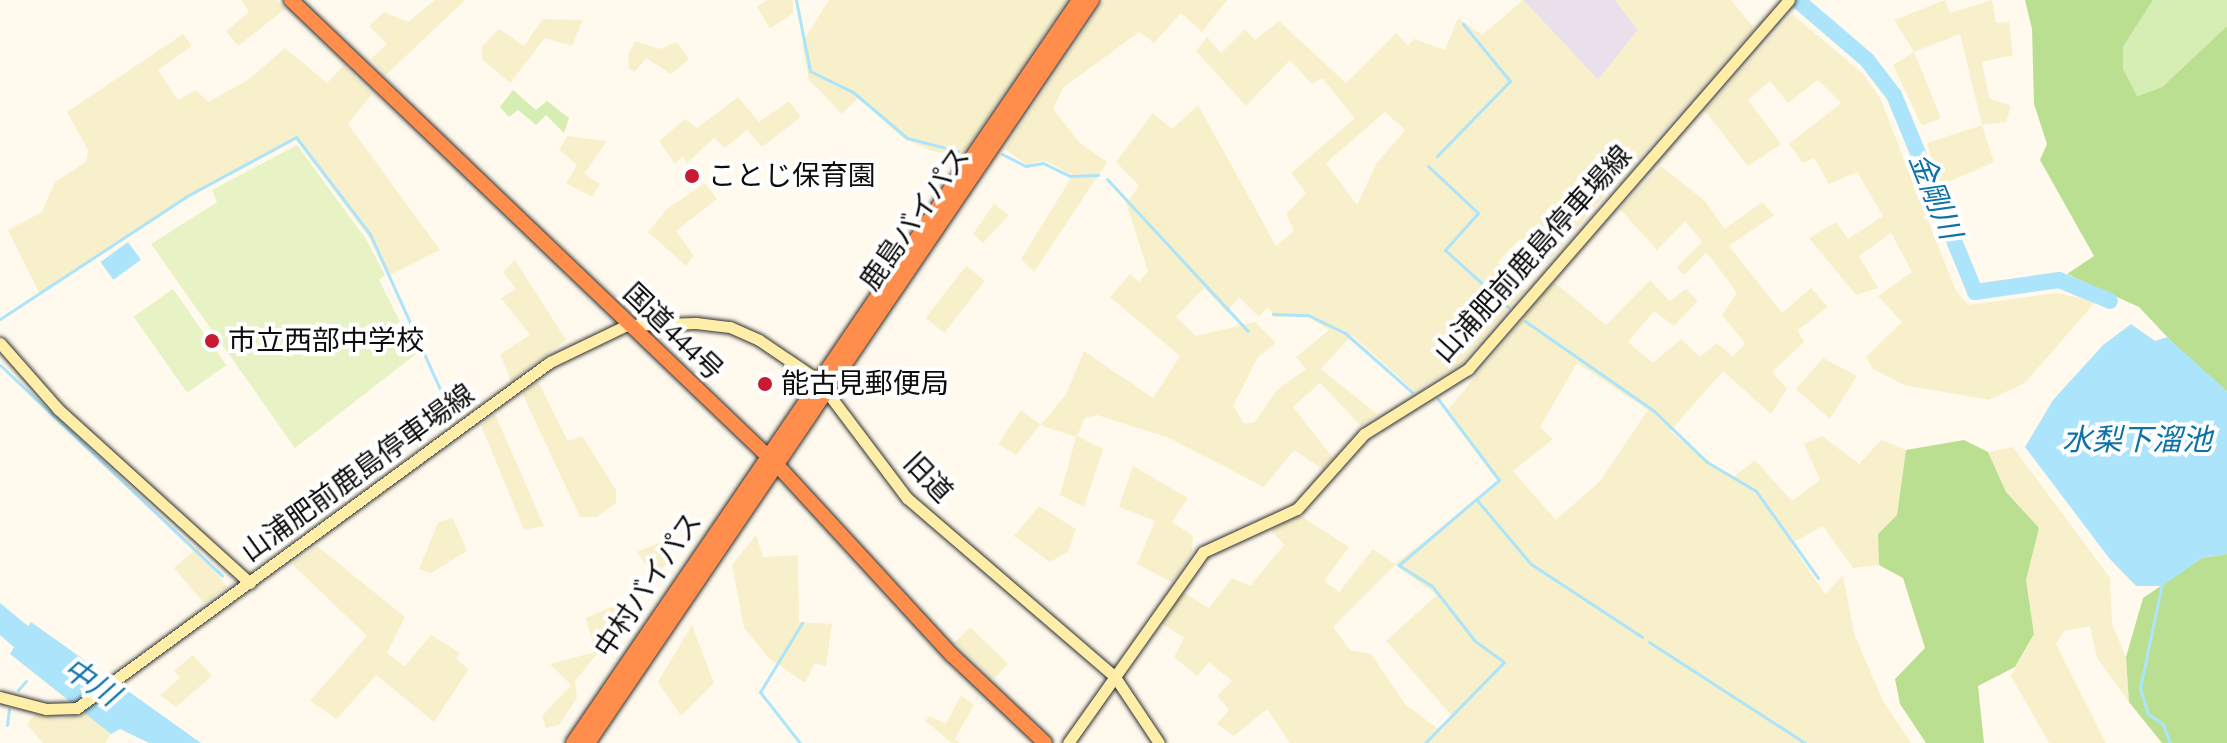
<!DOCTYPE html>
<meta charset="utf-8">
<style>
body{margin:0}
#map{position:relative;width:2227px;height:743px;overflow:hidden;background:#fffaed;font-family:"Times New Roman","Noto Sans JP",serif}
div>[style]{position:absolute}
.industrial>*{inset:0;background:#eae0ec}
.farmland>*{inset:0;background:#f7f0ca;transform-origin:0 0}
.green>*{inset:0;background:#d6edb3}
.forest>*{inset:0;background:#bbdf91}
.pitch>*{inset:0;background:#e7f3c5;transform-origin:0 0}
.water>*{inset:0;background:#ace5fb;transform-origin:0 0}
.stream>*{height:3px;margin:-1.5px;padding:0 1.5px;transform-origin:1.5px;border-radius:1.5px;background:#ace5fb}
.river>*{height:16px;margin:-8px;padding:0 8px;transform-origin:8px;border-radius:8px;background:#ace5fb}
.roads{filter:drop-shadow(0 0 2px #2f2f2f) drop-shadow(0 0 2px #2f2f2f)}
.secondary>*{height:11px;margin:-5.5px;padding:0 5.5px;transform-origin:5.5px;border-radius:5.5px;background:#ffeea8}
.highway>*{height:14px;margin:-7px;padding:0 7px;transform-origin:7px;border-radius:7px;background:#ff8d4b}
.dots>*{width:22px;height:22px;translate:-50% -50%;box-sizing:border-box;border:4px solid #fff;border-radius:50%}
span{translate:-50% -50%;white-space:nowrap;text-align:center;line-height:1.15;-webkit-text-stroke:8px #fff;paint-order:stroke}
.poi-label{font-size:28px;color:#0d0d0d}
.left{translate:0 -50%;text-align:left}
.street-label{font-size:28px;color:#0d0d0d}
.water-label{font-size:30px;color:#0c72a8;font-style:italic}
</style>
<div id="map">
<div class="industrial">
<div style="clip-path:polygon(1523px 0,1615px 0,1638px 30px,1598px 80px)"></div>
</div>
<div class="farmland">
<div style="clip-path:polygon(241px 0,276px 0,285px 9px,238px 46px,226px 31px,249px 12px)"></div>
<div style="clip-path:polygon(435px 0,465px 0,386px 75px,371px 59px,387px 44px,369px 26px,384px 12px,408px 22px)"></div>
<div style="clip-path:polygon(767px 0,793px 0,793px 13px,770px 29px,757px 7px)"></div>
<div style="clip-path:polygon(829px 0,1067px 0,963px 153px,935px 152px,904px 139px,858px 98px,842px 114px,809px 80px,802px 43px)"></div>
<div style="clip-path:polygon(1104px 0,1227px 0,1202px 32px,1181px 13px,1154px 43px,1139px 32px,1063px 88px,1053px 109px,1080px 143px,1107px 162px,1034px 272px,1021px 259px,1073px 175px,1043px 160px,1027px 165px,1005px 149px)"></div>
<div style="clip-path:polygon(evenodd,1523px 0,1598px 80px,1638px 30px,1615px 0,1731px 0,1754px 28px,1638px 159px,1618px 142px,1590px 177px,1604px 196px,1546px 264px,1520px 239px,1498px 262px,1524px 290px,1461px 364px,1414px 391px,1352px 335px,1321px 369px,1377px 414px,1361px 426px,1320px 383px,1293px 407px,1333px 458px,1324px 470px,1294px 450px,1264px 487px,1169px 438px,1097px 415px,1085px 418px,1077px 436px,1103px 449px,1084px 507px,1060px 495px,1076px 437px,1040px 425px,1016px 455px,998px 444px,1021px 410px,1041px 425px,1066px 394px,1084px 351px,1153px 398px,1180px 356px,1110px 297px,1130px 274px,1139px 282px,1148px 271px,1126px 203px,1139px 186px,1116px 162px,1153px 113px,1172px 129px,1198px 105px,1276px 246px,1294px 231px,1286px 214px,1306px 193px,1291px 173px,1355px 118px,1322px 78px,1312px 84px,1290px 60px,1246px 106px,1196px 51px,1207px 37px,1221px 53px,1245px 29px,1255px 40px,1279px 21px,1346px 83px,1396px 33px,1408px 45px,1414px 39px,1445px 50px,1458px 18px,1482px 35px,1523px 0,1385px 112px,1405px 130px,1376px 164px,1357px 205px,1326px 163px,1385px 112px,1523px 0,1204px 288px,1227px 312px,1239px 297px,1259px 317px,1268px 307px,1275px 317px,1307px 316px,1329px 330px,1296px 357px,1306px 369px,1277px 390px,1254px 423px,1244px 423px,1233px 406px,1258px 357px,1276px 343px,1255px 322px,1196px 336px,1176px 317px,1204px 288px)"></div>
<div style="clip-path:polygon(1945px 0,1950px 13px,1992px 0,1996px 23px,2009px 22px,2013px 55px,1982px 62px,1989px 98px,2011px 106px,2006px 122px,1982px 125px,1994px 162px,1939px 186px,1927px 143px,1982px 125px,1960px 34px,1914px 52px,1941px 118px,1922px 126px,1893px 65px,1914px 52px,1894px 20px)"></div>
<div style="clip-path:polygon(1792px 14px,1863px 74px,1880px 98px,1956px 291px,1968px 305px,2056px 293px,2096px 301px,2026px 382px,1989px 400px,1904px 385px,1873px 369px,1866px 357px,1902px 322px,1878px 296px,1912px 272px,1891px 233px,1859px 256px,1878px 288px,1856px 295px,1809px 238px,1836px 222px,1848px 239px,1883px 216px,1857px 172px,1829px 184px,1814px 158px,1803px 163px,1789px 144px,1841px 103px,1818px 80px,1788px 103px,1770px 81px,1748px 100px,1781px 144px,1748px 166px,1705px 111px)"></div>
<div style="clip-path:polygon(543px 19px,583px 20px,572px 46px,545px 38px,510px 83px,482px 59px,482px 46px,499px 29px,524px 46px)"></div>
<div style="clip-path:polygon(183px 34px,192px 46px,158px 70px,178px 100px,196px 90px,208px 102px,248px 80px,285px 48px,327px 83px,343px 66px,372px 94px,348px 124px,440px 250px,388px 276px,368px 236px,296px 140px,188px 198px,40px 295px,8px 230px,42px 212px,55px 182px,86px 162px,88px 150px,67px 112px)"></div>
<div style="clip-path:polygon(635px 41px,659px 49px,677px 42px,689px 59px,671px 74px,646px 58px,635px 72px,629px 69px,628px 55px)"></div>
<div style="clip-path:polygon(738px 97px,759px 122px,789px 101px,801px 117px,762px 147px,747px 130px,725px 148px,714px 138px,687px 163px,683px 156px,675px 164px,659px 141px,685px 119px,697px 128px)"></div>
<div style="clip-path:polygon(567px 136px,607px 141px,584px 174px,600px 184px,592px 197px,566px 183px,577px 165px,559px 150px)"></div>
<div style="clip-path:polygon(evenodd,1661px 166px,1705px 201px,1725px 229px,1762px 202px,1774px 215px,1729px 246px,1782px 313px,1811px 288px,1828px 307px,1798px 330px,1804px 342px,1772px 372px,1787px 389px,1771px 414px,1723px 371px,1670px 431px,1731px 479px,1755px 460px,1792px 501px,1820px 480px,1804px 444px,1822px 436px,1859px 464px,1881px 440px,1906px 450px,1897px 515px,1878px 534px,1879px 565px,1853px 568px,1823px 526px,1791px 544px,1825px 594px,1843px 575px,1854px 633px,1883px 701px,1911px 743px,1290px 743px,1267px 709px,1234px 736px,1217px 724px,1229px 710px,1217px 696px,1232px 681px,1209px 662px,1197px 676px,1174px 657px,1184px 638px,1158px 621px,1181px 591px,1209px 608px,1232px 578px,1250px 586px,1284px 545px,1271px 530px,1299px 515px,1349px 547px,1324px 581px,1339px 592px,1373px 549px,1395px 564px,1499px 483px,1446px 412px,1554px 282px,1606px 325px,1650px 280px,1670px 301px,1686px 289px,1698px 301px,1674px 326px,1654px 311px,1628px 342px,1653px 363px,1681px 339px,1700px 357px,1717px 343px,1733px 357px,1745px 343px,1722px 315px,1737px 293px,1712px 259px,1706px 253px,1684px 275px,1677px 267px,1702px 242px,1685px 221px,1657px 250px,1620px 209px,1661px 166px,1577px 363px,1648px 410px,1600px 481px,1556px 520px,1513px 471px,1553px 439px,1540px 427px,1577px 363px,1661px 166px,1395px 565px,1437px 595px,1386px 641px,1453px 717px,1441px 731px,1405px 704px,1371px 654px,1350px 650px,1333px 627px,1395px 565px)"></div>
<div style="clip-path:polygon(705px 183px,717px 199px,676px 231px,694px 256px,686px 266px,648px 232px,667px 209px)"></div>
<div style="clip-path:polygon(994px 204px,1009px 215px,983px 243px,973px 234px)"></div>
<div style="clip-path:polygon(515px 260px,566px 340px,511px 381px,500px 354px,530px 335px,501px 298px,516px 289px,503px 272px)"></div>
<div style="left:966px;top:266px;width:24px;height:66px;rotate:38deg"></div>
<div style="clip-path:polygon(1823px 358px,1857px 376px,1830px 419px,1796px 389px)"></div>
<div style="clip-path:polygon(538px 381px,568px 441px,582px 436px,616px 490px,616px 503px,597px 517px,580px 517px,522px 393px)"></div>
<div style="clip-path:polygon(495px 414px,544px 526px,524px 530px,481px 425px)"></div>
<div style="clip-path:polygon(2013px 447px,2110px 578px,2112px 624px,2126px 657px,2129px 702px,2097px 658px,2090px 626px,2064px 631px,2056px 644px,2106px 743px,2049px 743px,2011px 676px,2034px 634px,2026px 580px,2039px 528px,2006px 492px,1988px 452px)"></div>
<div style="clip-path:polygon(1133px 466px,1188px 498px,1172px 522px,1193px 536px,1192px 552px,1172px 582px,1137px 564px,1155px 521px,1119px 507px)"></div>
<div style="clip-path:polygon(1039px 506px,1076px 529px,1068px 552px,1050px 562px,1014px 536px)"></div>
<div style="clip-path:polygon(453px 518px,467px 551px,431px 573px,419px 569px,438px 522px)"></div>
<div style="clip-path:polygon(756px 535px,763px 557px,798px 555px,799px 622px,832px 624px,826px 666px,815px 663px,805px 683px,769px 658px,744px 628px,732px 565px)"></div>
<div style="clip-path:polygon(661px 542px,669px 560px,655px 579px,637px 552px)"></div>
<div style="clip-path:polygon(317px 546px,405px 617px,387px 653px,405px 666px,431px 635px,460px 653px,456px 659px,469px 669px,434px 722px,376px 675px,337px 719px,310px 701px,367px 636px,292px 564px)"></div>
<div style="clip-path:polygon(197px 548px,227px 587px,204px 603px,174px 568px)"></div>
<div style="clip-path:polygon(627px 600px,632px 610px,575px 681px,577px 698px,559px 725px,546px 728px,542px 716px,571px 685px,550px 664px,595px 652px,586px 618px)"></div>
<div style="clip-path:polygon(692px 625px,714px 683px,681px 716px,658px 682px)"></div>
<div style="left:970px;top:627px;width:53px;height:21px;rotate:44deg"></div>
<div style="clip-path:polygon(193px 655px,212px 676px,176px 707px,160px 695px,180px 678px,174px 671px)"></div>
<div style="clip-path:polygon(961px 695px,974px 705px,955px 739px,961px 743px,952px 743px,925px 721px,930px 716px,946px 724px)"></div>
<div style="clip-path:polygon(85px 712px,111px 734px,105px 743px,43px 743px,27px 725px,35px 714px,61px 719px)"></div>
</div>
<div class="green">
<div style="clip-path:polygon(2153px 0,2227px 0,2227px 26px,2162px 87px,2136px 96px,2123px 69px,2123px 47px)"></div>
<div style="clip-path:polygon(513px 90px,536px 110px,547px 101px,569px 118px,564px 133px,546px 115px,536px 125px,518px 110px,509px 117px,500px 107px)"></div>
</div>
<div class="forest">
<div style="clip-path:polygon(2025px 0,2153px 0,2123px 47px,2123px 69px,2137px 96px,2162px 87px,2227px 26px,2227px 391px,2206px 378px,2139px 307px,2067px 274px,2094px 256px,2040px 160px,2047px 144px,2034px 104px,2032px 29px)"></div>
<div style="clip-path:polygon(1964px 440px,1988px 452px,2006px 492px,2039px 528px,2026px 580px,2034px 634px,2015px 667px,1978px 686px,1984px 743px,1926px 743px,1900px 704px,1895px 679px,1925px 648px,1903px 578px,1879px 565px,1878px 534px,1897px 515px,1906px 450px)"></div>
<div style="clip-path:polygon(2227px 554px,2227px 743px,2162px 743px,2129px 702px,2126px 657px,2143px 598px,2202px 558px)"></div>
</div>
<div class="pitch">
<div style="clip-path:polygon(297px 145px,366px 239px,385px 275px,379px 280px,416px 354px,295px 448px,151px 244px,217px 202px,212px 190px)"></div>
<div style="left:173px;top:289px;width:93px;height:48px;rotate:55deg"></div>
</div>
<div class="water">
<div style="left:128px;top:242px;width:22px;height:34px;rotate:54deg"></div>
<div style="clip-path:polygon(2131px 324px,2155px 341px,2167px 337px,2227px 391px,2227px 554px,2202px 558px,2162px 586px,2136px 586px,2109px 558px,2025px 447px,2053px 400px,2103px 345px)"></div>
<div style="clip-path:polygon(0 603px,28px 626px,31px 622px,201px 743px,149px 743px,120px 729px,111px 734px,10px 654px,14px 647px,0 635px)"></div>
</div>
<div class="stream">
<div style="left:796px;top:0;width:72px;rotate:78.8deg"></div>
<div style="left:810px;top:71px;width:48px;rotate:26deg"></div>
<div style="left:853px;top:92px;width:71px;rotate:40.4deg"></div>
<div style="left:907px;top:138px;width:53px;rotate:14.3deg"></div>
<div style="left:1002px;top:154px;width:27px;rotate:27deg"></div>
<div style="left:1026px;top:166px;width:17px;rotate:-10deg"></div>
<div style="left:1043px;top:163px;width:30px;rotate:26deg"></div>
<div style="left:1070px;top:176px;width:28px;rotate:-2deg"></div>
<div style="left:1437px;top:156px;width:105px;rotate:-45.8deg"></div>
<div style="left:1510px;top:81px;width:74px;rotate:-129.5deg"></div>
<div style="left:1428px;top:166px;width:69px;rotate:43.2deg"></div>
<div style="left:1478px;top:213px;width:50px;rotate:131.7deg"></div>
<div style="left:1445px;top:250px;width:85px;rotate:42.1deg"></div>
<div style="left:1107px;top:179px;width:207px;rotate:47.2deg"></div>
<div style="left:1273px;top:314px;width:35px;rotate:2deg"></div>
<div style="left:1308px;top:315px;width:41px;rotate:25.9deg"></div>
<div style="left:1345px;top:333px;width:89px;rotate:41.4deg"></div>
<div style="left:0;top:319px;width:224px;rotate:-33.3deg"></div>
<div style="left:187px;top:196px;width:124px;rotate:-28.4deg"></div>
<div style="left:296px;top:137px;width:122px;rotate:52.7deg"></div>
<div style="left:370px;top:234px;width:202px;rotate:65.7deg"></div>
<div style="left:1525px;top:321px;width:157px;rotate:34.9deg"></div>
<div style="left:1654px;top:411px;width:74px;rotate:43.9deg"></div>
<div style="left:1707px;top:462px;width:57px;rotate:30.6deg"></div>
<div style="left:1756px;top:491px;width:107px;rotate:54.5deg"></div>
<div style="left:0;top:365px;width:306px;rotate:43.5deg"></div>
<div style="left:1438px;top:399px;width:101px;rotate:53deg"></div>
<div style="left:1499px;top:480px;width:30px;rotate:140deg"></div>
<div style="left:1476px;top:499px;width:85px;rotate:49.8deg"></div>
<div style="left:1531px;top:564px;width:133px;rotate:33.3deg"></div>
<div style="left:2162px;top:583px;width:107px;rotate:101.8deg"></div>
<div style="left:2140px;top:688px;width:27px;rotate:73deg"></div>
<div style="left:2148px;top:714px;width:18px;rotate:34deg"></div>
<div style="left:2163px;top:724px;width:20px;rotate:70deg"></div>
<div style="left:1649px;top:642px;width:186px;rotate:32.9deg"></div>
<div style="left:18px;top:690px;width:12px;rotate:-48deg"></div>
<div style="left:7px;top:725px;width:16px;rotate:-83deg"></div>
<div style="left:800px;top:743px;width:65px;rotate:-128.1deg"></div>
<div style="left:760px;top:692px;width:81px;rotate:-58.7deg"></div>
<div style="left:1425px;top:743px;width:113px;rotate:-45.7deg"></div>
<div style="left:1504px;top:662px;width:36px;rotate:-144deg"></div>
<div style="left:1475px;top:641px;width:70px;rotate:-128deg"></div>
<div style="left:1432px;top:586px;width:39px;rotate:-148deg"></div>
<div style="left:1399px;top:565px;width:101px;rotate:-40.6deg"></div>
</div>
<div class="river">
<div style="left:1797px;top:0;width:92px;rotate:40.6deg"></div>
<div style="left:1867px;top:60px;width:44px;rotate:52.4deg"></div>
<div style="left:1894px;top:95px;width:213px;rotate:67.6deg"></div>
<div style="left:1975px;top:292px;width:85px;rotate:-8.1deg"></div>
<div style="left:2059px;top:280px;width:55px;rotate:22.4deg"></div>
</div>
<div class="roads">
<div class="secondary">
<div style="left:0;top:343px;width:88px;rotate:48.7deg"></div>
<div style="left:58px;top:409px;width:259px;rotate:42.2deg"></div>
<div style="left:0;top:697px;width:48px;rotate:14.6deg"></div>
<div style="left:46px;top:709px;width:31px;rotate:-2deg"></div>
<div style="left:77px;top:708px;width:586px;rotate:-36.19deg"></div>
<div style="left:550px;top:362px;width:85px;rotate:-25.7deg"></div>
<div style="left:627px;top:325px;width:69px;rotate:-1.7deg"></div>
<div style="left:696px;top:323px;width:34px;rotate:7deg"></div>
<div style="left:730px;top:327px;width:32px;rotate:24deg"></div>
<div style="left:759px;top:340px;width:71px;rotate:34.1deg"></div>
<div style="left:818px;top:380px;width:148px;rotate:53deg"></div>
<div style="left:907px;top:498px;width:274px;rotate:40.7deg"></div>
<div style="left:1115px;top:677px;width:79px;rotate:56.3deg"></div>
<div style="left:1068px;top:743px;width:234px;rotate:-54.7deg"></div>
<div style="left:1203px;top:552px;width:103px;rotate:-24.6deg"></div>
<div style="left:1297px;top:509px;width:101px;rotate:-48.2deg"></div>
<div style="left:1364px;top:434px;width:123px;rotate:-32deg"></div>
<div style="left:1468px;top:369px;width:489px;rotate:-49deg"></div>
</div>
<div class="highway">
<div style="left:291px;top:0;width:674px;rotate:43.74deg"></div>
<div style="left:778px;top:466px;width:257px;rotate:47.4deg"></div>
<div style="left:952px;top:655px;width:128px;rotate:43.4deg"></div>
<div style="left:573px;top:743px;width:899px;rotate:-55.74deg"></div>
<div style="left:588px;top:743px;width:898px;rotate:-55.85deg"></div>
</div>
</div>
<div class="dots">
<div style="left:692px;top:176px;background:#c81a31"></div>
<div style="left:212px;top:341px;background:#c81a31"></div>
<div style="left:765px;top:384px;background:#c81a31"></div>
</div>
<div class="poi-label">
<span class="left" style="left:708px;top:176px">ことじ保育園</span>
<span class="left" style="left:228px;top:341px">市立西部中学校</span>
<span class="left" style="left:781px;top:384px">能古見郵便局</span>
</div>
<div class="street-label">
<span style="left:915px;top:219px;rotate:-55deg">鹿島バイパス</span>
<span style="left:1533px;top:254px;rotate:-48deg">山浦肥前鹿島停車場線</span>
<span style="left:673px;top:332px;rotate:44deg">国道444号</span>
<span style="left:358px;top:473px;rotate:-36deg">山浦肥前鹿島停車場線</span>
<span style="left:928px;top:478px;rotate:46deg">旧道</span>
<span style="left:648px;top:585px;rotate:-56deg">中村バイパス</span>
</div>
<div class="water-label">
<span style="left:1935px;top:196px;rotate:68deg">金剛川</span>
<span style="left:2137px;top:440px">水梨下溜池</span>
<span style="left:91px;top:682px;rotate:34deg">中川</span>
</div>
</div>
